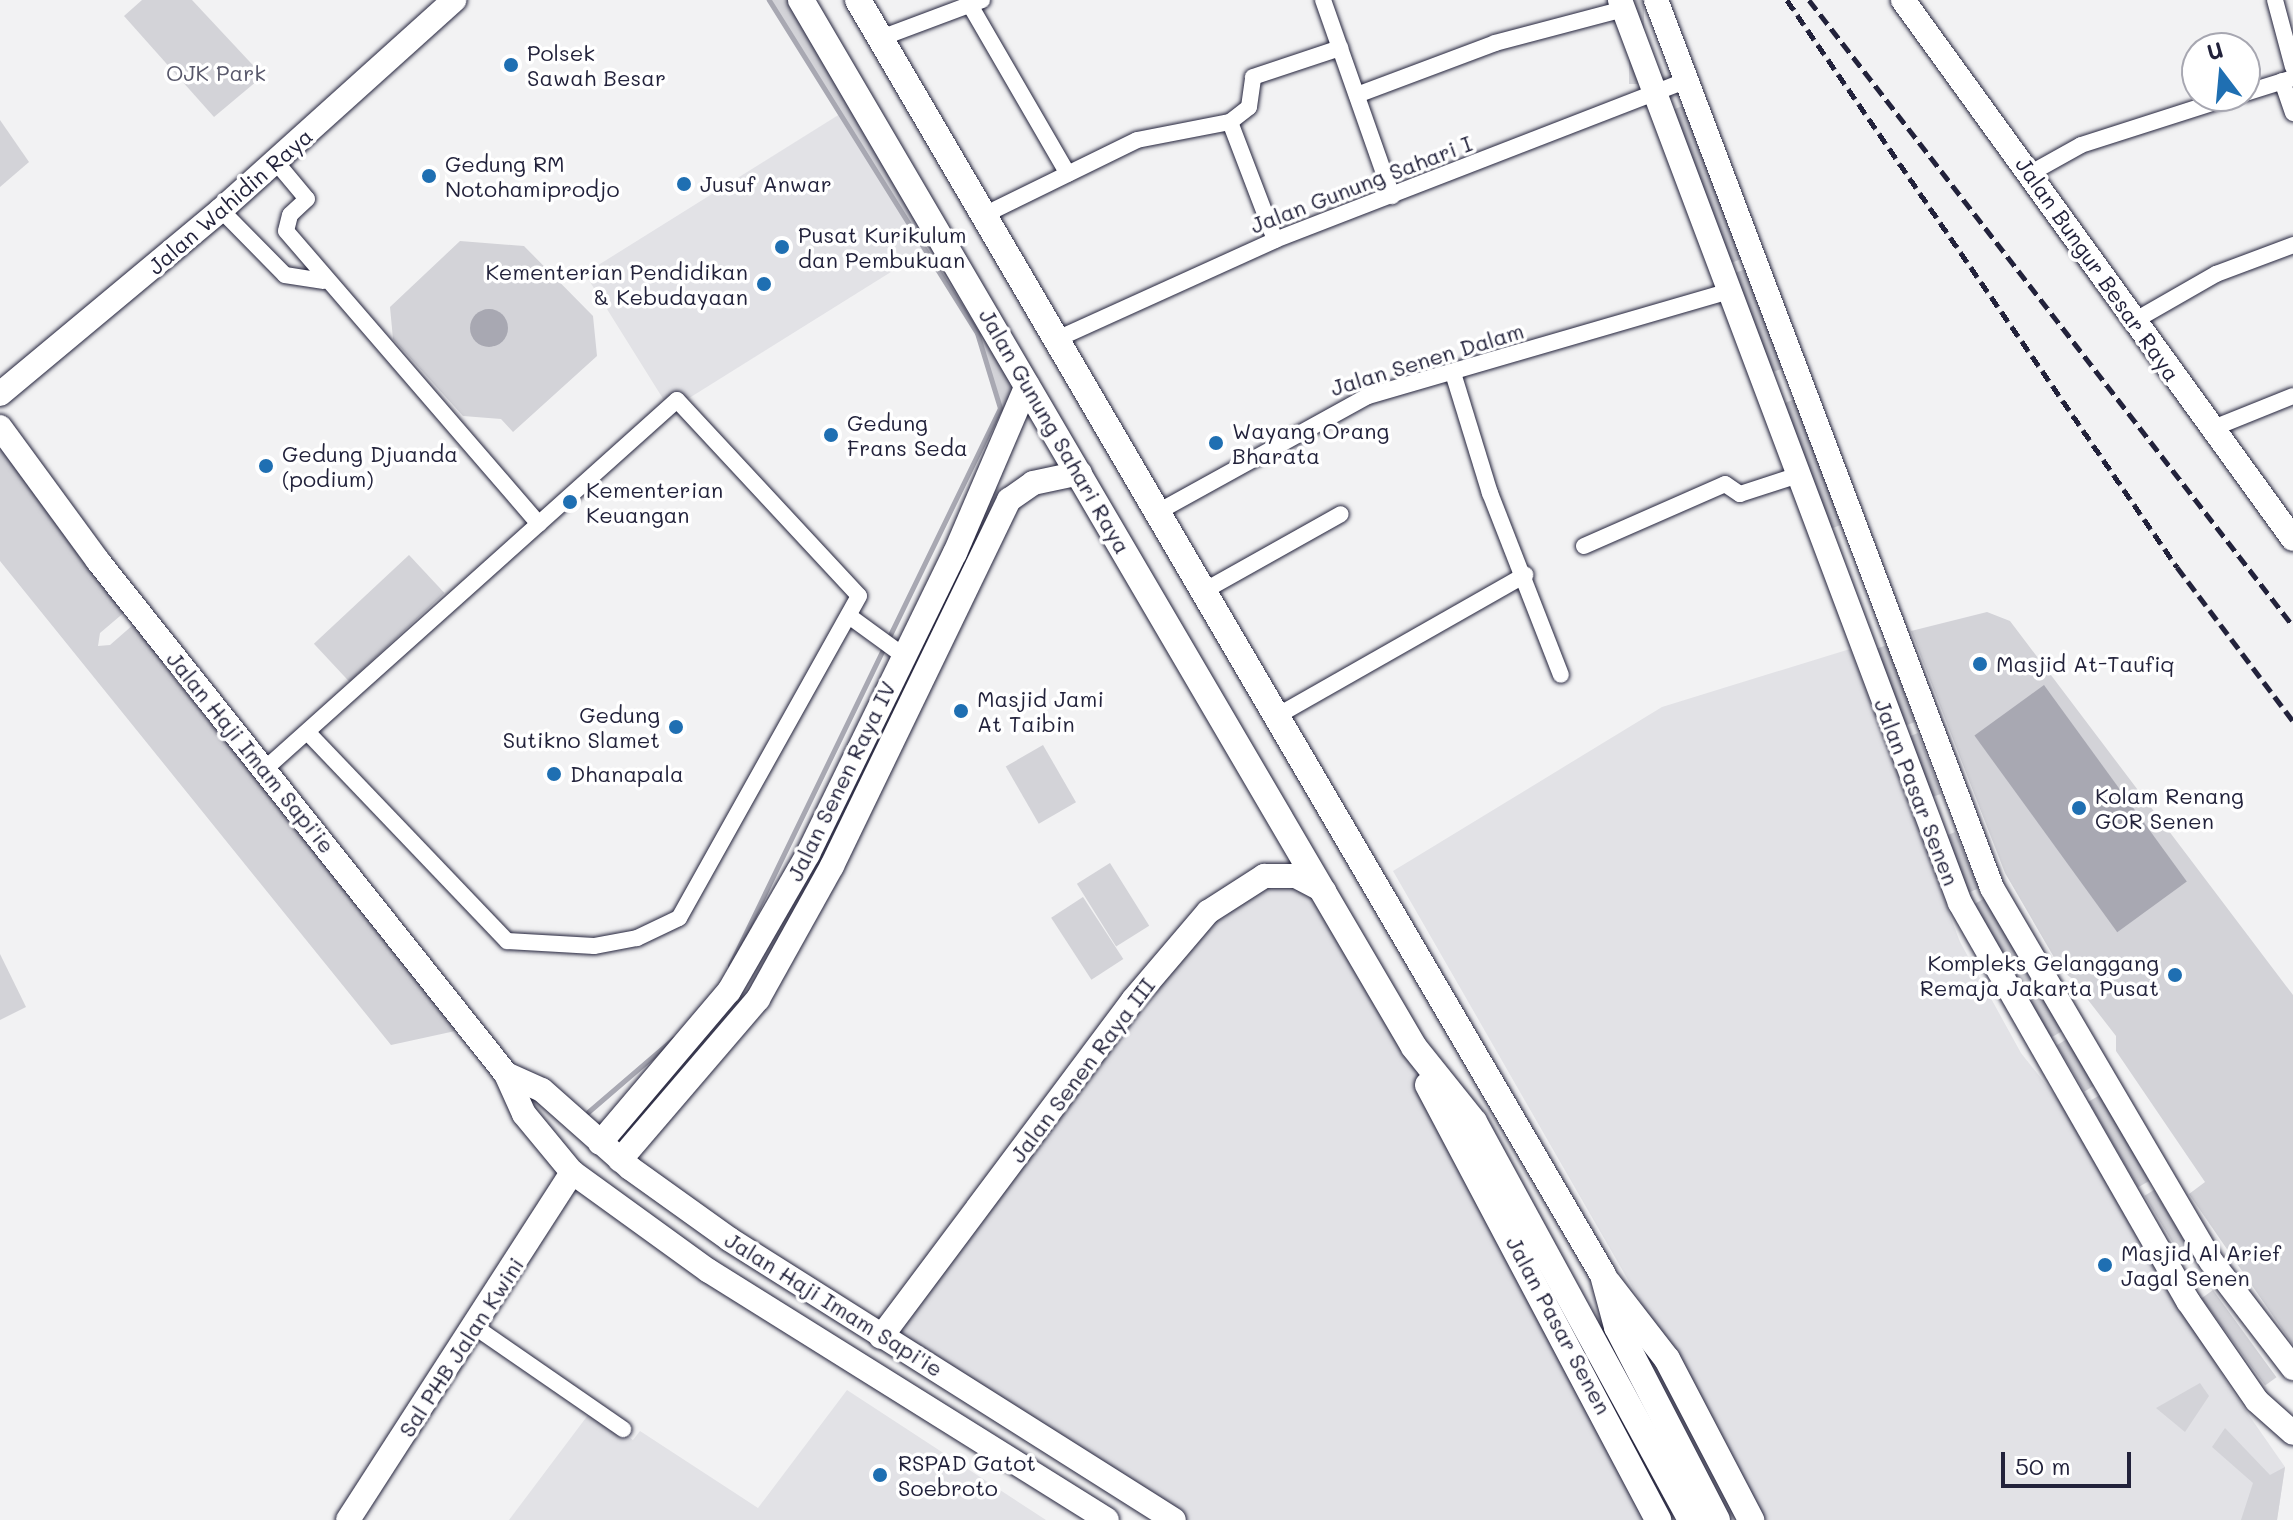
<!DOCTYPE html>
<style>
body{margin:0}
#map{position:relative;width:2293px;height:1520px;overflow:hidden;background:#f2f2f3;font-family:Mali,sans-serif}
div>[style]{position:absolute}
.built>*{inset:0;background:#e2e2e6;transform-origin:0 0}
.green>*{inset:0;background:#d3d3d8;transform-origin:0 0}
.water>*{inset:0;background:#a8a8b2;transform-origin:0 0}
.round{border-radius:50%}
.stream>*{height:5px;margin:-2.5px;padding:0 2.5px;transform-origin:2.5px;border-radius:2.5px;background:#a8a8b2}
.roads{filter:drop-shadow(0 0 2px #22223b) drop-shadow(0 0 2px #22223b)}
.street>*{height:16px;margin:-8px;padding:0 8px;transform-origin:8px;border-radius:8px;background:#fff}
.secondary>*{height:24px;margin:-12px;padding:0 12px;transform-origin:12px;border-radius:12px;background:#fff}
.primary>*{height:26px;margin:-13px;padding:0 13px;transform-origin:13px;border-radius:13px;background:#fff}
.rail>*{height:5px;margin-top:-2.5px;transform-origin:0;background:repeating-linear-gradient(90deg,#22223b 0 12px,transparent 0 18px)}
.dots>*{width:22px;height:22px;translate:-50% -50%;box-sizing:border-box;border:4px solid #fff;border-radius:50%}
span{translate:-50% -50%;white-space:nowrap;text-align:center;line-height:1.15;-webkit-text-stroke:7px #fff;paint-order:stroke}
.poi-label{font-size:22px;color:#22223b}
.left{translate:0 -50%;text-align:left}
.right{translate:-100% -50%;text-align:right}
.park-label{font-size:22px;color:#57576a}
.street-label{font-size:22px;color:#22223b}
.north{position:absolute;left:2181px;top:32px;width:80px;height:80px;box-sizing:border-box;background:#fff;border:2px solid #a7a7b1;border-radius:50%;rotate:344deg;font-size:22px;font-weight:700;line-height:32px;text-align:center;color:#22223b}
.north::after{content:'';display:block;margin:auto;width:28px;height:36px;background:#1f6fb2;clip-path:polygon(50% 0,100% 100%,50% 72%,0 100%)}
.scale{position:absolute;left:2001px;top:1452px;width:130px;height:36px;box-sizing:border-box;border:4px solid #22223b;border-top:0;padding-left:10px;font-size:24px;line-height:28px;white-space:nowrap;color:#22223b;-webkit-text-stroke:6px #fff;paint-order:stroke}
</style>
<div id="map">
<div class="built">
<div style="left:840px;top:114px;width:161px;height:301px;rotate:58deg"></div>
<div style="clip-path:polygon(1850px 649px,1960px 942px,2021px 1053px,2067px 1111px,2230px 1388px,2285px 1467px,2277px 1520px,1766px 1520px,1393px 871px,1662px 707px)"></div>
<div style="clip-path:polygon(1264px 876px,1324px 891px,1660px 1520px,1174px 1520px,881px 1337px,1208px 912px)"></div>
<div style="clip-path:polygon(847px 1390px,1046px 1520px,509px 1520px,591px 1411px,633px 1440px,640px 1431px,758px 1508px)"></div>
</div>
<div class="green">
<div style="clip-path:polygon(142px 0,192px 0,263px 76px,214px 117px,124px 16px)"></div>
<div style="clip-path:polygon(769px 0,802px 0,1027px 385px,1013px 417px,1000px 408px,977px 332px)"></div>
<div style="left:1629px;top:0;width:15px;height:84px"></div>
<div style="left:1685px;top:105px;width:164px;height:15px;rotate:69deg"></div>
<div style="clip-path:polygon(0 120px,29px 162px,0 187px)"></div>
<div style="clip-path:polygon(evenodd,460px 241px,524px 246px,593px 316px,597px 356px,513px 432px,501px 419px,463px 416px,393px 339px,390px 307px,460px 241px,482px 310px,507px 322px,493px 347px,473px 318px,482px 310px)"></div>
<div style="left:1749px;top:268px;width:106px;height:16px;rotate:71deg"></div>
<div style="left:1795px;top:399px;width:134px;height:15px;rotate:69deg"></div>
<div style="clip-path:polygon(0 425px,133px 605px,100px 633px,98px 646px,110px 645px,142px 617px,469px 1028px,391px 1045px,0 561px)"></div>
<div style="left:409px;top:555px;width:52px;height:130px;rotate:47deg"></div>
<div style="clip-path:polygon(1987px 612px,2010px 621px,2293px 995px,2293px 1345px,2189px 1194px,2205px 1182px,2116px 1051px,2116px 1036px,2085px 996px,2090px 992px,2062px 971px,2005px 873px,1911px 631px)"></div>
<div style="left:1887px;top:645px;width:82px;height:12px;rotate:70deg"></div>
<div style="left:1918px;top:733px;width:65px;height:11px;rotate:69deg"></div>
<div style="left:1043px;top:745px;width:66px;height:43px;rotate:60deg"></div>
<div style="left:1955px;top:832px;width:61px;height:11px;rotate:67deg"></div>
<div style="left:1110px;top:863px;width:74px;height:39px;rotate:58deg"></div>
<div style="left:1083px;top:897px;width:74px;height:38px;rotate:57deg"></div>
<div style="left:1985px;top:898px;width:154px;height:13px;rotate:60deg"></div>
<div style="clip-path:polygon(0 954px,26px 1007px,0 1020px)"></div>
<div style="left:2067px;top:1039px;width:54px;height:12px;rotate:59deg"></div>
<div style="left:2100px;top:1095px;width:99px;height:13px;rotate:60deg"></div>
<div style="left:2154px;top:1190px;width:80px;height:11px;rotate:59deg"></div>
<div style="left:2213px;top:1290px;width:108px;height:14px;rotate:54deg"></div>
<div style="clip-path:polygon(2200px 1383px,2209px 1396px,2185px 1432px,2156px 1408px)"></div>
<div style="clip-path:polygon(2225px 1428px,2270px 1475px,2285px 1467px,2277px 1520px,2241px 1520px,2253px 1483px,2212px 1447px)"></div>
</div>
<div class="water">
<div class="round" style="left:470px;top:309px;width:38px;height:38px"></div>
<div style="left:2044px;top:685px;width:243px;height:86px;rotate:54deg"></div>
</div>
<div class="stream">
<div style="left:730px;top:965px;width:619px;rotate:-64.14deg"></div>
<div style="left:1000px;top:408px;width:78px;rotate:-107deg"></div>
<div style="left:977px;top:333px;width:393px;rotate:-122deg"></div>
<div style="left:588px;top:1112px;width:113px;rotate:-40.7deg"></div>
</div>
<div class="roads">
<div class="street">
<div style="left:1323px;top:0;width:208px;rotate:70.6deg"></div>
<div style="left:2275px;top:0;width:69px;rotate:75deg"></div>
<div style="left:970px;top:5px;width:195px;rotate:59.9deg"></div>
<div style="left:881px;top:38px;width:108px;rotate:-20.6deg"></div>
<div style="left:2282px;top:81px;width:34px;rotate:71deg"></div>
<div style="left:2245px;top:93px;width:50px;rotate:-17.4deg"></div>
<div style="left:1357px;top:95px;width:147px;rotate:-20.6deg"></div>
<div style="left:1495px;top:43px;width:133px;rotate:-14.8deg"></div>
<div style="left:1230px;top:122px;width:126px;rotate:69.1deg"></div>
<div style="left:276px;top:162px;width:48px;rotate:50deg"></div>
<div style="left:307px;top:199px;width:23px;rotate:137deg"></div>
<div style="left:290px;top:215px;width:16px;rotate:104deg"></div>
<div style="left:286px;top:231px;width:387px;rotate:49.2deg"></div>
<div style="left:2031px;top:173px;width:57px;rotate:-29.2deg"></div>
<div style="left:2081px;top:145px;width:161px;rotate:-17.8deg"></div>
<div style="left:221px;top:210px;width:91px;rotate:45.4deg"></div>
<div style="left:285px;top:275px;width:38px;rotate:9deg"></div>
<div style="left:984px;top:215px;width:170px;rotate:-26.1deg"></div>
<div style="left:1137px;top:140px;width:95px;rotate:-11deg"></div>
<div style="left:1230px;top:122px;width:24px;rotate:-38deg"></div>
<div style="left:1249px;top:107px;width:30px;rotate:-82deg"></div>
<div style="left:1253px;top:77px;width:92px;rotate:-18.4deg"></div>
<div style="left:2134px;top:321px;width:95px;rotate:-29.8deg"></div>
<div style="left:2216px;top:274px;width:82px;rotate:-20.6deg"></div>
<div style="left:1055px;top:340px;width:242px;rotate:-24.4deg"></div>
<div style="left:1275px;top:240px;width:442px;rotate:-21.2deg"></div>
<div style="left:1453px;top:373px;width:126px;rotate:72.9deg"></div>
<div style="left:1490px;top:493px;width:195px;rotate:68.7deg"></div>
<div style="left:2211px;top:429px;width:88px;rotate:-21.9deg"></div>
<div style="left:1156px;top:513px;width:242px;rotate:-28.9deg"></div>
<div style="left:1368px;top:396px;width:377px;rotate:-16.2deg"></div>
<div style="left:1584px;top:546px;width:154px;rotate:-23.7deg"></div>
<div style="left:1725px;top:484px;width:18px;rotate:34deg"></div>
<div style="left:1740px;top:494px;width:61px;rotate:-18.1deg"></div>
<div style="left:1202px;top:592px;width:159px;rotate:-29.3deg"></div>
<div style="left:849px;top:616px;width:68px;rotate:36deg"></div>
<div style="left:1275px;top:717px;width:288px;rotate:-29.6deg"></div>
<div style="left:265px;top:769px;width:553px;rotate:-41.85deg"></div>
<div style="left:677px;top:400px;width:267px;rotate:47.1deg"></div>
<div style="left:859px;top:596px;width:369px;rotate:119.2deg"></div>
<div style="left:679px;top:918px;width:47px;rotate:154.5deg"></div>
<div style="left:637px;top:938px;width:44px;rotate:169.5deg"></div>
<div style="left:594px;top:946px;width:87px;rotate:-176.7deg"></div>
<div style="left:507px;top:941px;width:288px;rotate:-133.7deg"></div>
<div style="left:475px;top:1327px;width:180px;rotate:34.6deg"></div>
</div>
<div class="secondary">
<div style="left:1620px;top:0;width:965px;rotate:69.37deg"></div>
<div style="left:1960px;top:903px;width:459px;rotate:60.2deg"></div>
<div style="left:2188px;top:1301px;width:121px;rotate:55.4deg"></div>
<div style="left:2257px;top:1401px;width:48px;rotate:41.6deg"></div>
<div style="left:1656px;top:0;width:949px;rotate:69.27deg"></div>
<div style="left:1992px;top:888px;width:433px;rotate:59.6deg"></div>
<div style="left:2211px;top:1261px;width:135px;rotate:52.5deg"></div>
<div style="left:1903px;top:0;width:665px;rotate:54.11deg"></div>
<div style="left:0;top:394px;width:288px;rotate:-39.8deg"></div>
<div style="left:221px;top:210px;width:314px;rotate:-42deg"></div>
<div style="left:0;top:427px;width:166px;rotate:53.8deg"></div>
<div style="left:98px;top:561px;width:655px;rotate:51.5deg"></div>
<div style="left:506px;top:1074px;width:44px;rotate:65.8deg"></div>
<div style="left:524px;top:1114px;width:75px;rotate:50.4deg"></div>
<div style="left:572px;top:1172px;width:169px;rotate:35.9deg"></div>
<div style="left:709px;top:1271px;width:469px;rotate:32deg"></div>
<div style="left:506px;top:1074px;width:39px;rotate:24deg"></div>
<div style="left:542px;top:1090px;width:118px;rotate:41.6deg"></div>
<div style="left:630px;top:1168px;width:122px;rotate:35.6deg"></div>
<div style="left:729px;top:1239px;width:526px;rotate:32.27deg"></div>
<div style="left:600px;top:1143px;width:199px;rotate:-49.7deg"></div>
<div style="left:729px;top:991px;width:158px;rotate:-60deg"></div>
<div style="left:808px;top:854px;width:335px;rotate:-64deg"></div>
<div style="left:955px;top:553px;width:183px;rotate:-66.8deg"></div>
<div style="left:620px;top:1160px;width:212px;rotate:-49.4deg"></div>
<div style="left:758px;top:999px;width:152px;rotate:-60.9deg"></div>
<div style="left:832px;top:866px;width:407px;rotate:-64.2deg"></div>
<div style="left:1009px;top:500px;width:29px;rotate:-35deg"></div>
<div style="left:1033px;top:483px;width:48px;rotate:-12deg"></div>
<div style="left:881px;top:1337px;width:421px;rotate:-53.2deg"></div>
<div style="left:1133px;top:1000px;width:116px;rotate:-49.6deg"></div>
<div style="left:1208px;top:912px;width:67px;rotate:-32.7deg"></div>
<div style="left:1264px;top:876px;width:32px"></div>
<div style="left:1296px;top:876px;width:32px;rotate:28deg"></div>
<div style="left:348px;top:1520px;width:414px;rotate:-57.2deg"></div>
</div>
<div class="primary">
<div style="left:801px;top:0;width:1213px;rotate:59.65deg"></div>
<div style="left:1414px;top:1047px;width:96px;rotate:51.3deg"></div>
<div style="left:1474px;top:1122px;width:453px;rotate:61.4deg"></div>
<div style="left:858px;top:0;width:1477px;rotate:59.7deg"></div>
<div style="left:1603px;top:1275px;width:54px;rotate:74.9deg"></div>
<div style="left:1617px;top:1327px;width:217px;rotate:62.6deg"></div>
<div style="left:1428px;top:1085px;width:492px;rotate:62.1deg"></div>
<div style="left:1608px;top:1283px;width:96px;rotate:52.2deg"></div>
<div style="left:1667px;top:1359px;width:182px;rotate:62.4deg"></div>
</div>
</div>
<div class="rail">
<div style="left:1787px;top:0;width:688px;rotate:55.48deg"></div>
<div style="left:2177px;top:567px;width:193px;rotate:53deg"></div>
<div style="left:1809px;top:0;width:791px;rotate:52.29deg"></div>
</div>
<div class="dots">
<div style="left:511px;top:65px;background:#1f6fb2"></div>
<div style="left:429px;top:176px;background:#1f6fb2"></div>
<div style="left:684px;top:184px;background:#1f6fb2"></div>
<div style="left:782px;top:247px;background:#1f6fb2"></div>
<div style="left:764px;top:284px;background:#1f6fb2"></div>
<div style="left:831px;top:435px;background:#1f6fb2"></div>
<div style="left:1216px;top:443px;background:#1f6fb2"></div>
<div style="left:266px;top:466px;background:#1f6fb2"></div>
<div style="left:570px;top:502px;background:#1f6fb2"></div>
<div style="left:1980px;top:664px;background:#1f6fb2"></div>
<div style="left:961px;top:711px;background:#1f6fb2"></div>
<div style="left:676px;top:727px;background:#1f6fb2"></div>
<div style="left:554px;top:774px;background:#1f6fb2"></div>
<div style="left:2079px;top:808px;background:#1f6fb2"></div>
<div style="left:2175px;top:975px;background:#1f6fb2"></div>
<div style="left:2105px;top:1265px;background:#1f6fb2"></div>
<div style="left:880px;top:1475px;background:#1f6fb2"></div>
</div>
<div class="poi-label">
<span class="left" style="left:527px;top:65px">Polsek<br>Sawah Besar</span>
<span class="left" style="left:445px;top:176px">Gedung RM<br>Notohamiprodjo</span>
<span class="left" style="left:700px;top:184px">Jusuf Anwar</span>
<span class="left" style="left:798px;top:247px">Pusat Kurikulum<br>dan Pembukuan</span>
<span class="right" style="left:748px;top:284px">Kementerian Pendidikan<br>&amp; Kebudayaan</span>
<span class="left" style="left:847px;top:435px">Gedung<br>Frans Seda</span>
<span class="left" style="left:1232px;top:443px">Wayang Orang<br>Bharata</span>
<span class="left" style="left:282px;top:466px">Gedung Djuanda<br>(podium)</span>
<span class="left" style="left:586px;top:502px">Kementerian<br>Keuangan</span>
<span class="left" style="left:1996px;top:664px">Masjid At-Taufiq</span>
<span class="left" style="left:977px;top:711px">Masjid Jami<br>At Taibin</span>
<span class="right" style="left:660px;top:727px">Gedung<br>Sutikno Slamet</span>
<span class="left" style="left:570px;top:774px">Dhanapala</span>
<span class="left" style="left:2095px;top:808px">Kolam Renang<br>GOR Senen</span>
<span class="right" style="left:2159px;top:975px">Kompleks Gelanggang<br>Remaja Jakarta Pusat</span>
<span class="left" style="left:2121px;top:1265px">Masjid Al Arief<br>Jagal Senen</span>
<span class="left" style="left:898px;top:1475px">RSPAD Gatot<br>Soebroto</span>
</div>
<div class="park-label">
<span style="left:216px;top:73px">OJK Park</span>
</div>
<div class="street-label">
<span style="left:1361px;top:184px;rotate:-21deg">Jalan Gunung Sahari I</span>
<span style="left:230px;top:201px;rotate:-41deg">Jalan Wahidin Raya</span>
<span style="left:2098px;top:269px;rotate:55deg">Jalan Bungur Besar Raya</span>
<span style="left:1427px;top:359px;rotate:-17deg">Jalan Senen Dalam</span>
<span style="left:1055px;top:431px;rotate:60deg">Jalan Gunung Sahari Raya</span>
<span style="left:251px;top:752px;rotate:51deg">Jalan Haji Imam Sapi'ie</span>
<span style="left:841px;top:781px;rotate:-64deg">Jalan Senen Raya IV</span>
<span style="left:1917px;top:792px;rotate:69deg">Jalan Pasar Senen</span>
<span style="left:1082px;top:1070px;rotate:-53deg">Jalan Senen Raya III</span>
<span style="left:834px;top:1304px;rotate:32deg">Jalan Haji Imam Sapi'ie</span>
<span style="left:1559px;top:1325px;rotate:62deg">Jalan Pasar Senen</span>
<span style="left:461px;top:1347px;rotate:-57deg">Sal PHB Jalan Kwini</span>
</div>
<div class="north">U</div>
<div class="scale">50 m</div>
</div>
